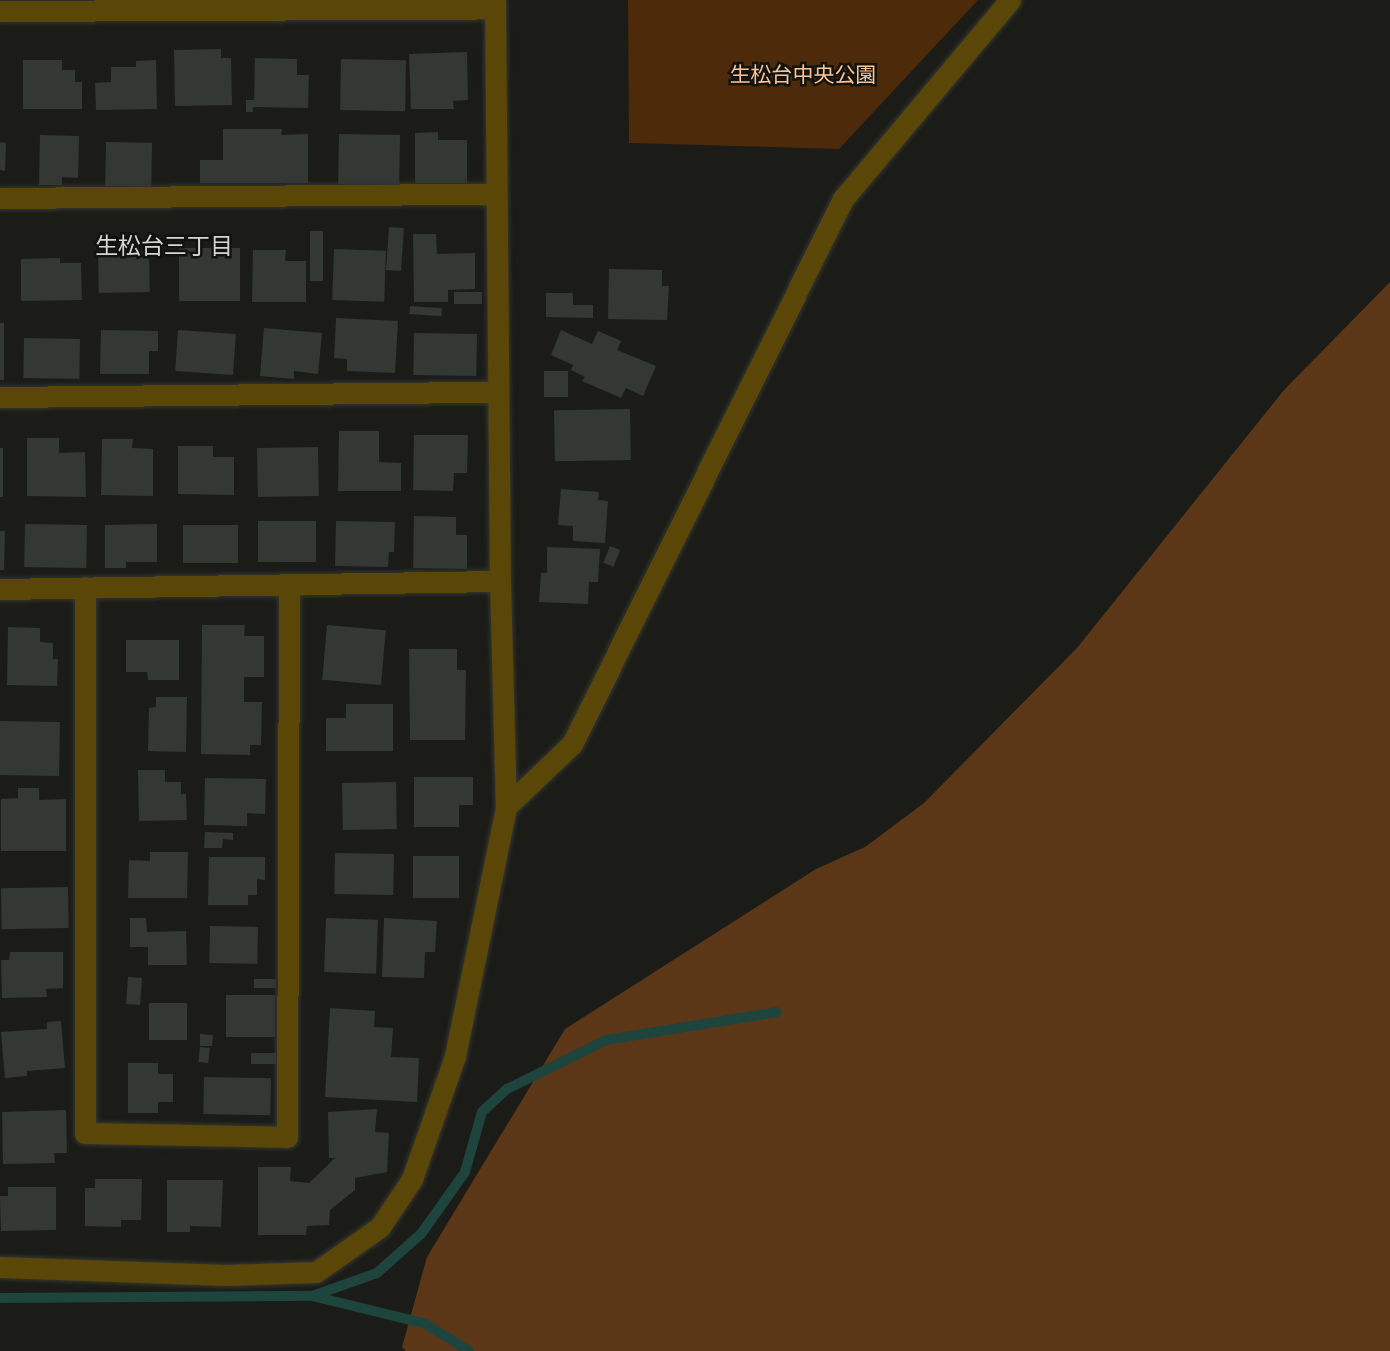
<!DOCTYPE html>
<meta charset="utf-8">
<style>
body{margin:0}
#map{position:relative;width:1390px;height:1351px;overflow:hidden;background:#1b1c17;font-family:"Noto Sans","Noto Sans JP",sans-serif}
div>[style]{position:absolute}
.green>*{inset:0;background:#4d2a09}
.forest>*{inset:0;background:#5c3717}
.stream>*{height:10px;margin:-5px;padding:0 5px;transform-origin:5px;border-radius:5px;background:#1e453d}
.building>*{inset:0;background:#333834;transform-origin:0 0}
.roads{filter:drop-shadow(0 0 2px #353631) drop-shadow(0 0 2px #353631)}
.minor>*{height:21px;margin:-10.5px;padding:0 10.5px;transform-origin:10.5px;border-radius:10.5px;background:#5a4607}
.tertiary>*{height:21px;margin:-10.5px;padding:0 10.5px;transform-origin:10.5px;border-radius:10.5px;background:#5a4607}
span{translate:-50% -50%;white-space:nowrap;text-align:center;line-height:1.15;-webkit-text-stroke:5px #12130e;paint-order:stroke}
.park-label{font-size:21px;color:#fcc297}
.neighbourhood-label{font-size:23px;color:#d5d6d2}
</style>
<div id="map">
<div class="green">
<div style="clip-path:polygon(628px 0,978px 0,839px 149px,629px 143px)"></div>
</div>
<div class="forest">
<div style="clip-path:polygon(1390px 282px,1390px 1351px,406px 1351px,402px 1347px,427px 1257px,565px 1029px,816px 869px,865px 847px,924px 803px,1077px 648px,1284px 390px)"></div>
</div>
<div class="stream">
<div style="left:312px;top:1296px;width:115px;rotate:13.6deg"></div>
<div style="left:424px;top:1323px;width:53px;rotate:31.9deg"></div>
<div style="left:0;top:1298px;width:312px;rotate:-0.4deg"></div>
<div style="left:312px;top:1296px;width:69px;rotate:-19.5deg"></div>
<div style="left:377px;top:1273px;width:59px;rotate:-41.6deg"></div>
<div style="left:421px;top:1234px;width:76px;rotate:-54.6deg"></div>
<div style="left:465px;top:1172px;width:62px;rotate:-74.2deg"></div>
<div style="left:482px;top:1112px;width:34px;rotate:-43deg"></div>
<div style="left:507px;top:1089px;width:110px;rotate:-26.3deg"></div>
<div style="left:606px;top:1040px;width:173px;rotate:-9.3deg"></div>
</div>
<div class="building">
<div style="clip-path:polygon(221px 49px,221px 58px,231px 58px,232px 105px,175px 106px,174px 50px)"></div>
<div style="clip-path:polygon(467px 52px,468px 100px,453px 101px,454px 109px,411px 109px,409px 54px)"></div>
<div style="clip-path:polygon(255px 58px,297px 59px,297px 75px,309px 75px,308px 108px,253px 107px,253px 112px,246px 112px,246px 100px,254px 100px)"></div>
<div style="left:341px;top:59px;width:65px;height:51px;rotate:1deg"></div>
<div style="clip-path:polygon(23px 60px,62px 60px,62px 70px,75px 70px,75px 82px,82px 82px,82px 109px,23px 109px)"></div>
<div style="clip-path:polygon(156px 60px,157px 109px,96px 110px,95px 83px,111px 82px,111px 67px,136px 67px,136px 61px)"></div>
<div style="clip-path:polygon(223px 129px,282px 129px,281px 135px,308px 134px,308px 183px,200px 183px,200px 160px,223px 160px)"></div>
<div style="clip-path:polygon(438px 132px,438px 140px,467px 140px,467px 183px,415px 183px,415px 133px)"></div>
<div style="left:339px;top:134px;width:61px;height:50px;rotate:1deg"></div>
<div style="clip-path:polygon(40px 135px,79px 136px,78px 178px,62px 177px,62px 185px,39px 185px)"></div>
<div style="clip-path:polygon(0 142px,6px 143px,5px 171px,0 170px)"></div>
<div style="left:106px;top:142px;width:46px;height:44px;rotate:1deg"></div>
<div style="left:389px;top:227px;width:15px;height:43px;rotate:4deg"></div>
<div style="left:310px;top:231px;width:13px;height:50px"></div>
<div style="clip-path:polygon(413px 234px,436px 234px,437px 254px,475px 253px,475px 289px,448px 290px,448px 302px,414px 302px)"></div>
<div style="left:179px;top:248px;width:61px;height:53px"></div>
<div style="left:334px;top:249px;width:52px;height:51px;rotate:2deg"></div>
<div style="clip-path:polygon(253px 250px,286px 250px,285px 261px,306px 261px,306px 302px,252px 302px)"></div>
<div style="left:149px;top:251px;width:41px;height:51px;rotate:89deg"></div>
<div style="clip-path:polygon(60px 258px,60px 263px,81px 263px,82px 300px,21px 301px,21px 259px)"></div>
<div style="clip-path:polygon(609px 269px,662px 270px,662px 286px,669px 286px,667px 320px,608px 319px)"></div>
<div style="left:454px;top:292px;width:28px;height:12px"></div>
<div style="clip-path:polygon(546px 293px,573px 293px,573px 305px,593px 305px,593px 318px,546px 317px)"></div>
<div style="left:410px;top:306px;width:32px;height:8px;rotate:4deg"></div>
<div style="clip-path:polygon(336px 318px,398px 321px,395px 373px,347px 371px,347px 359px,334px 358px)"></div>
<div style="left:0;top:323px;width:4px;height:57px"></div>
<div style="clip-path:polygon(264px 328px,322px 333px,318px 374px,294px 371px,294px 379px,260px 376px)"></div>
<div style="clip-path:polygon(101px 330px,158px 331px,158px 351px,149px 351px,149px 374px,100px 374px)"></div>
<div style="left:178px;top:330px;width:58px;height:41px;rotate:4deg"></div>
<div style="clip-path:polygon(561px 330px,592px 344px,598px 331px,621px 341px,617px 350px,656px 366px,643px 396px,626px 388px,621px 398px,582px 381px,585px 377px,571px 370px,573px 365px,551px 355px)"></div>
<div style="left:414px;top:333px;width:63px;height:42px;rotate:1deg"></div>
<div style="left:24px;top:338px;width:56px;height:40px;rotate:1deg"></div>
<div style="left:544px;top:371px;width:24px;height:26px"></div>
<div style="left:630px;top:409px;width:51px;height:76px;rotate:89deg"></div>
<div style="clip-path:polygon(339px 431px,379px 431px,379px 462px,401px 463px,401px 491px,338px 491px)"></div>
<div style="clip-path:polygon(414px 435px,468px 435px,467px 473px,454px 473px,453px 491px,413px 490px)"></div>
<div style="clip-path:polygon(27px 438px,59px 438px,59px 453px,85px 452px,86px 497px,27px 496px)"></div>
<div style="clip-path:polygon(102px 439px,133px 439px,132px 448px,153px 449px,153px 496px,101px 495px)"></div>
<div style="clip-path:polygon(178px 446px,213px 446px,213px 457px,234px 457px,234px 495px,178px 494px)"></div>
<div style="left:318px;top:447px;width:49px;height:61px;rotate:89deg"></div>
<div style="left:0;top:448px;width:3px;height:49px"></div>
<div style="clip-path:polygon(561px 489px,599px 492px,598px 500px,608px 501px,605px 543px,573px 541px,573px 526px,558px 525px)"></div>
<div style="clip-path:polygon(414px 516px,456px 517px,456px 535px,467px 535px,467px 569px,413px 568px)"></div>
<div style="left:258px;top:521px;width:58px;height:41px"></div>
<div style="clip-path:polygon(336px 521px,395px 522px,394px 552px,389px 552px,388px 567px,335px 566px)"></div>
<div style="left:25px;top:524px;width:62px;height:43px;rotate:1deg"></div>
<div style="clip-path:polygon(157px 524px,157px 562px,126px 562px,126px 568px,105px 568px,105px 525px)"></div>
<div style="left:183px;top:525px;width:55px;height:38px"></div>
<div style="clip-path:polygon(0 531px,5px 531px,4px 570px,0 570px)"></div>
<div style="left:610px;top:546px;width:11px;height:18px;rotate:22deg"></div>
<div style="clip-path:polygon(547px 547px,600px 549px,598px 582px,589px 582px,588px 604px,539px 602px,541px 573px,547px 573px)"></div>
<div style="clip-path:polygon(202px 625px,245px 625px,244px 636px,264px 636px,264px 677px,244px 677px,244px 702px,262px 702px,261px 745px,250px 745px,250px 755px,201px 754px)"></div>
<div style="left:327px;top:625px;width:59px;height:55px;rotate:5deg"></div>
<div style="clip-path:polygon(8px 627px,40px 628px,40px 642px,53px 643px,53px 659px,58px 659px,57px 686px,7px 685px)"></div>
<div style="clip-path:polygon(126px 640px,179px 640px,179px 680px,148px 680px,147px 672px,126px 672px)"></div>
<div style="clip-path:polygon(409px 649px,457px 649px,457px 670px,466px 670px,465px 740px,410px 740px)"></div>
<div style="clip-path:polygon(156px 697px,187px 697px,186px 752px,148px 751px,149px 708px,156px 707px)"></div>
<div style="clip-path:polygon(346px 704px,393px 704px,393px 751px,326px 751px,326px 718px,346px 718px)"></div>
<div style="left:0;top:721px;width:60px;height:54px;rotate:1deg"></div>
<div style="clip-path:polygon(138px 770px,165px 770px,165px 782px,181px 782px,181px 794px,186px 794px,187px 820px,139px 821px)"></div>
<div style="clip-path:polygon(414px 777px,473px 777px,473px 805px,459px 805px,459px 827px,414px 827px)"></div>
<div style="clip-path:polygon(205px 778px,266px 779px,265px 814px,247px 813px,247px 826px,204px 825px)"></div>
<div style="left:396px;top:782px;width:47px;height:54px;rotate:89deg"></div>
<div style="clip-path:polygon(18px 788px,39px 788px,39px 800px,66px 799px,66px 851px,1px 851px,1px 799px,18px 798px)"></div>
<div style="clip-path:polygon(205px 832px,233px 833px,233px 840px,223px 839px,222px 848px,204px 848px)"></div>
<div style="clip-path:polygon(150px 852px,188px 852px,187px 898px,128px 898px,129px 860px,150px 861px)"></div>
<div style="left:335px;top:853px;width:59px;height:41px;rotate:1deg"></div>
<div style="left:413px;top:856px;width:46px;height:42px"></div>
<div style="clip-path:polygon(209px 857px,265px 857px,265px 880px,257px 879px,257px 895px,248px 895px,248px 905px,208px 905px)"></div>
<div style="left:68px;top:887px;width:41px;height:67px;rotate:89deg"></div>
<div style="clip-path:polygon(130px 918px,146px 918px,147px 932px,186px 931px,187px 965px,148px 965px,148px 947px,130px 947px)"></div>
<div style="left:326px;top:918px;width:52px;height:54px;rotate:2deg"></div>
<div style="clip-path:polygon(384px 918px,437px 921px,435px 952px,425px 952px,424px 978px,382px 977px)"></div>
<div style="left:210px;top:926px;width:48px;height:37px;rotate:1deg"></div>
<div style="clip-path:polygon(10px 952px,63px 952px,63px 988px,46px 989px,47px 997px,2px 998px,1px 960px,9px 960px)"></div>
<div style="left:128px;top:977px;width:14px;height:27px;rotate:4deg"></div>
<div style="left:276px;top:979px;width:9px;height:22px;rotate:90deg"></div>
<div style="left:275px;top:995px;width:42px;height:49px;rotate:90deg"></div>
<div style="left:149px;top:1003px;width:38px;height:37px"></div>
<div style="clip-path:polygon(330px 1008px,375px 1011px,374px 1027px,393px 1028px,391px 1057px,419px 1058px,417px 1102px,325px 1097px)"></div>
<div style="clip-path:polygon(61px 1021px,65px 1068px,27px 1071px,27px 1076px,5px 1078px,1px 1032px,47px 1029px,47px 1022px)"></div>
<div style="clip-path:polygon(200px 1034px,213px 1035px,212px 1046px,200px 1046px)"></div>
<div style="left:200px;top:1047px;width:10px;height:15px;rotate:6deg"></div>
<div style="left:251px;top:1053px;width:25px;height:11px"></div>
<div style="clip-path:polygon(128px 1063px,158px 1063px,158px 1074px,173px 1074px,173px 1102px,158px 1102px,158px 1113px,128px 1113px)"></div>
<div style="left:204px;top:1077px;width:67px;height:37px;rotate:1deg"></div>
<div style="clip-path:polygon(377px 1109px,375px 1132px,389px 1133px,387px 1172px,355px 1178px,355px 1190px,330px 1210px,329px 1225px,307px 1226px,306px 1235px,258px 1235px,258px 1167px,291px 1167px,290px 1181px,309px 1183px,335px 1158px,329px 1158px,328px 1112px)"></div>
<div style="clip-path:polygon(66px 1110px,67px 1153px,54px 1153px,55px 1163px,3px 1164px,2px 1112px)"></div>
<div style="clip-path:polygon(95px 1179px,142px 1179px,141px 1220px,121px 1220px,121px 1227px,85px 1226px,85px 1188px,95px 1188px)"></div>
<div style="clip-path:polygon(167px 1180px,223px 1180px,221px 1227px,190px 1226px,190px 1232px,167px 1232px)"></div>
<div style="clip-path:polygon(8px 1187px,56px 1187px,56px 1230px,1px 1231px,0 1196px,8px 1196px)"></div>
</div>
<div class="roads">
<div class="minor">
<div style="left:0;top:11px;width:495px;rotate:-0.3deg"></div>
<div style="left:0;top:198px;width:496px;rotate:-0.5deg"></div>
<div style="left:0;top:397px;width:498px;rotate:-0.6deg"></div>
<div style="left:85px;top:587px;width:546px;rotate:90deg"></div>
<div style="left:85px;top:1133px;width:202px;rotate:1.1deg"></div>
<div style="left:287px;top:1137px;width:553px;rotate:-89.79deg"></div>
<div style="left:0;top:589px;width:500px;rotate:-0.92deg"></div>
</div>
<div class="tertiary">
<div style="left:495px;top:0;width:581px;rotate:89.51deg"></div>
<div style="left:500px;top:581px;width:226px;rotate:88.5deg"></div>
<div style="left:0;top:1267px;width:226px;rotate:2deg"></div>
<div style="left:226px;top:1275px;width:90px;rotate:-1.9deg"></div>
<div style="left:316px;top:1272px;width:78px;rotate:-35.1deg"></div>
<div style="left:380px;top:1227px;width:58px;rotate:-56.3deg"></div>
<div style="left:412px;top:1179px;width:130px;rotate:-70.7deg"></div>
<div style="left:455px;top:1056px;width:254px;rotate:-78.4deg"></div>
<div style="left:506px;top:807px;width:91px;rotate:-43.7deg"></div>
<div style="left:572px;top:744px;width:609px;rotate:-63.56deg"></div>
<div style="left:843px;top:199px;width:260px;rotate:-50deg"></div>
</div>
</div>
<div class="park-label">
<span style="left:803px;top:74px">生松台中央公園</span>
</div>
<div class="neighbourhood-label">
<span style="left:164px;top:245px">生松台三丁目</span>
</div>
</div>
